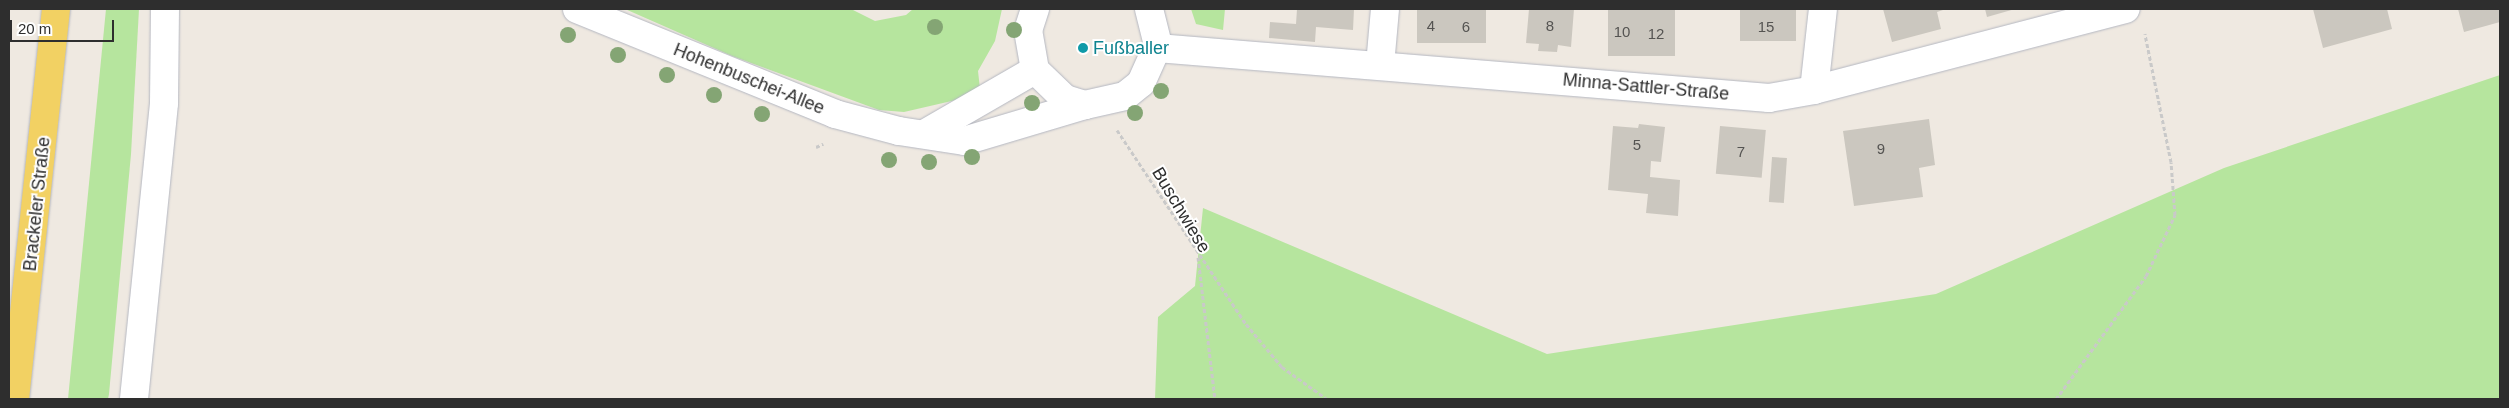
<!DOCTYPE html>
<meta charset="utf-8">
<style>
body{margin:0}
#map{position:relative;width:2509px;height:408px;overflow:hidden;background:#efe9e1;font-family:Arial,sans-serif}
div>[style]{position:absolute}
.green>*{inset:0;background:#b6e59e}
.building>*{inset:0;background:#cbc7bf;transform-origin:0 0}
.path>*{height:3px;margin-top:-1.5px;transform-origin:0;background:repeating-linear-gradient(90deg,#c9c9c9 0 4px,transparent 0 6.5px)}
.roads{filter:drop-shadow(0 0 1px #b4b7c1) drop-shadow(0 0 1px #b4b7c1)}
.minor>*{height:28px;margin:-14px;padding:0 14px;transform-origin:14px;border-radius:14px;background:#fff}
.major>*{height:28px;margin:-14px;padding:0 14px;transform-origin:14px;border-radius:14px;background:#f2d163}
.trees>*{width:16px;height:16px;margin:-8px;border-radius:50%;background:#84a574}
.dots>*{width:14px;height:14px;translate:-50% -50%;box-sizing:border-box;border:2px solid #fff;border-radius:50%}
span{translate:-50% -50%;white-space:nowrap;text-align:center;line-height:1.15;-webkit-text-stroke:4px #fff;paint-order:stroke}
.number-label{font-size:15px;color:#555452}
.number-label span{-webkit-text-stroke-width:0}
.culture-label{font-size:18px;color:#0d838f}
.left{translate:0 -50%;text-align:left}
.street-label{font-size:18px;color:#2e2e2e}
.frame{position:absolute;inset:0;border:10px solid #2e2e2e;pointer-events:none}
.scale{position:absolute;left:10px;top:20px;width:104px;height:22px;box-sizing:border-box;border:2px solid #2e2e2e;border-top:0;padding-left:6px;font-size:15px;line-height:18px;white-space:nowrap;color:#2e2e2e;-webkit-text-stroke:4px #fff;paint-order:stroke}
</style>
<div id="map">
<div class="green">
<div style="clip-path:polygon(106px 9px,139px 9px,131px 154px,109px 394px,108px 399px,68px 399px)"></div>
<div style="clip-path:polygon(625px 9px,851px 9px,875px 21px,906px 15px,913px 9px,1002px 9px,995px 41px,978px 71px,980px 89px,956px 100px,904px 112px,879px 110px,732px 56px)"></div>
<div style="clip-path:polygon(1191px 9px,1225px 9px,1223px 30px,1196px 24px)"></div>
<div style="clip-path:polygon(2500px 75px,2500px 399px,1155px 399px,1158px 317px,1195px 286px,1203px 208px,1547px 354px,1936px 294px,2224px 168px)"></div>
</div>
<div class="building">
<div style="clip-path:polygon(1297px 9px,1354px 9px,1353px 30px,1316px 27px,1315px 42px,1269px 38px,1270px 22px,1296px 24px)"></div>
<div style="left:1417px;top:9px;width:69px;height:34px"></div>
<div style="clip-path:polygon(1529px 9px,1574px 9px,1571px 47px,1558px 45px,1557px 52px,1538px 51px,1539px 44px,1526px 43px)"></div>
<div style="left:1608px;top:9px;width:67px;height:47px"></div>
<div style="left:1740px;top:9px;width:56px;height:32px"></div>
<div style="clip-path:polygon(1883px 9px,1946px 9px,1937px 12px,1941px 29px,1892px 42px)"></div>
<div style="clip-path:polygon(1985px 9px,2015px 9px,1987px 17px)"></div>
<div style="clip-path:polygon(2313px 9px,2387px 9px,2392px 29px,2323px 48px)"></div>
<div style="clip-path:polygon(2458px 9px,2500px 9px,2500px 22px,2464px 32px)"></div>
<div style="clip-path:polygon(1929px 119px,1935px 165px,1919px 168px,1923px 197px,1854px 206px,1843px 131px)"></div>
<div style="clip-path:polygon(1639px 124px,1665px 127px,1661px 162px,1651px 161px,1650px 177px,1680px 180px,1678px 216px,1646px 213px,1648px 194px,1608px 190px,1613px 126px,1638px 128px)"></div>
<div style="left:1720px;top:126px;width:46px;height:48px;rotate:5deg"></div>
<div style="left:1772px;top:157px;width:15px;height:45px;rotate:4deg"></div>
</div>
<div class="path">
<div style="left:1117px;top:130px;width:233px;rotate:56.4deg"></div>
<div style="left:1246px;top:324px;width:56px;rotate:50.1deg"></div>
<div style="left:1282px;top:367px;width:55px;rotate:35.4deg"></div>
<div style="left:816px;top:147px;width:8px;rotate:-23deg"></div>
<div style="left:1198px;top:257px;width:143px;rotate:83.2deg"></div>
<div style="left:2056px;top:399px;width:152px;rotate:-53.8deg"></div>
<div style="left:2146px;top:276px;width:68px;rotate:-64.6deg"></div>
<div style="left:2175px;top:215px;width:53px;rotate:-94.3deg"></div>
<div style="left:2171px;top:162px;width:131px;rotate:-101.5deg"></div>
</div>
<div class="roads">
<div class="minor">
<div style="left:577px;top:9px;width:279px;rotate:22.1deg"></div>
<div style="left:835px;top:114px;width:66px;rotate:14.9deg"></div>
<div style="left:899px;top:131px;width:66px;rotate:8.7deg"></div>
<div style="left:964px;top:141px;width:126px;rotate:-16.6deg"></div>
<div style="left:1035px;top:9px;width:22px;rotate:108deg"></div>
<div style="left:1028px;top:30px;width:41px;rotate:80.1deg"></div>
<div style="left:1035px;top:70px;width:42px;rotate:44deg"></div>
<div style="left:1065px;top:99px;width:21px;rotate:17deg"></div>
<div style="left:1085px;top:105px;width:41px;rotate:-12.7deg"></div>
<div style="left:1125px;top:96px;width:21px;rotate:-39deg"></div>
<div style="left:1141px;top:83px;width:42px;rotate:-65.9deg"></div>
<div style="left:1158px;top:45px;width:37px;rotate:-104deg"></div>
<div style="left:1157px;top:48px;width:614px;rotate:4.67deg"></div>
<div style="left:1769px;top:98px;width:46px;rotate:-10.1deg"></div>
<div style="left:1814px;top:90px;width:322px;rotate:-14.6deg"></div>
<div style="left:1380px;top:65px;width:56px;rotate:-84.9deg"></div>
<div style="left:1814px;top:90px;width:81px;rotate:-83.7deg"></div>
<div style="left:924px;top:134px;width:128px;rotate:-30deg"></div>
<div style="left:134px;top:399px;width:298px;rotate:-84.2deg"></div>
<div style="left:164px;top:103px;width:94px;rotate:-89.4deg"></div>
</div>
<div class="major">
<div style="left:15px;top:399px;width:392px;rotate:-84deg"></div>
</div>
</div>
<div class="trees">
<div style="left:935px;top:27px"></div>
<div style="left:1014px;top:30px"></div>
<div style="left:568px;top:35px"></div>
<div style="left:618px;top:55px"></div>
<div style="left:667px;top:75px"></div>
<div style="left:1161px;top:91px"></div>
<div style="left:714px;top:95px"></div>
<div style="left:1032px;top:103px"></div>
<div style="left:1135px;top:113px"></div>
<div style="left:762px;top:114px"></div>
<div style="left:972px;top:157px"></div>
<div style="left:889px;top:160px"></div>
<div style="left:929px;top:162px"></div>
</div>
<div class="dots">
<div style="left:1083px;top:48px;background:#0f9aa8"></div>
</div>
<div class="number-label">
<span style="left:1431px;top:26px">4</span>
<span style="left:1550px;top:26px">8</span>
<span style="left:1466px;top:27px">6</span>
<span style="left:1766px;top:27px">15</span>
<span style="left:1622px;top:32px">10</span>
<span style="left:1656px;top:34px">12</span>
<span style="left:1637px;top:145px">5</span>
<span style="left:1881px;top:149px">9</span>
<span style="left:1741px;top:152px">7</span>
</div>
<div class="culture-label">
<span class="left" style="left:1093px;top:48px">Fußballer</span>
</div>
<div class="street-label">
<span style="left:749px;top:79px;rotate:22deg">Hohenbuschei-Allee</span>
<span style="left:1646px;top:87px;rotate:5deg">Minna-Sattler-Straße</span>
<span style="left:37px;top:204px;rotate:-84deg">Brackeler Straße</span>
<span style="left:1181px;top:210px;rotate:59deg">Buschwiese</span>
</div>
<div class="frame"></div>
<div class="scale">20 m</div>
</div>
